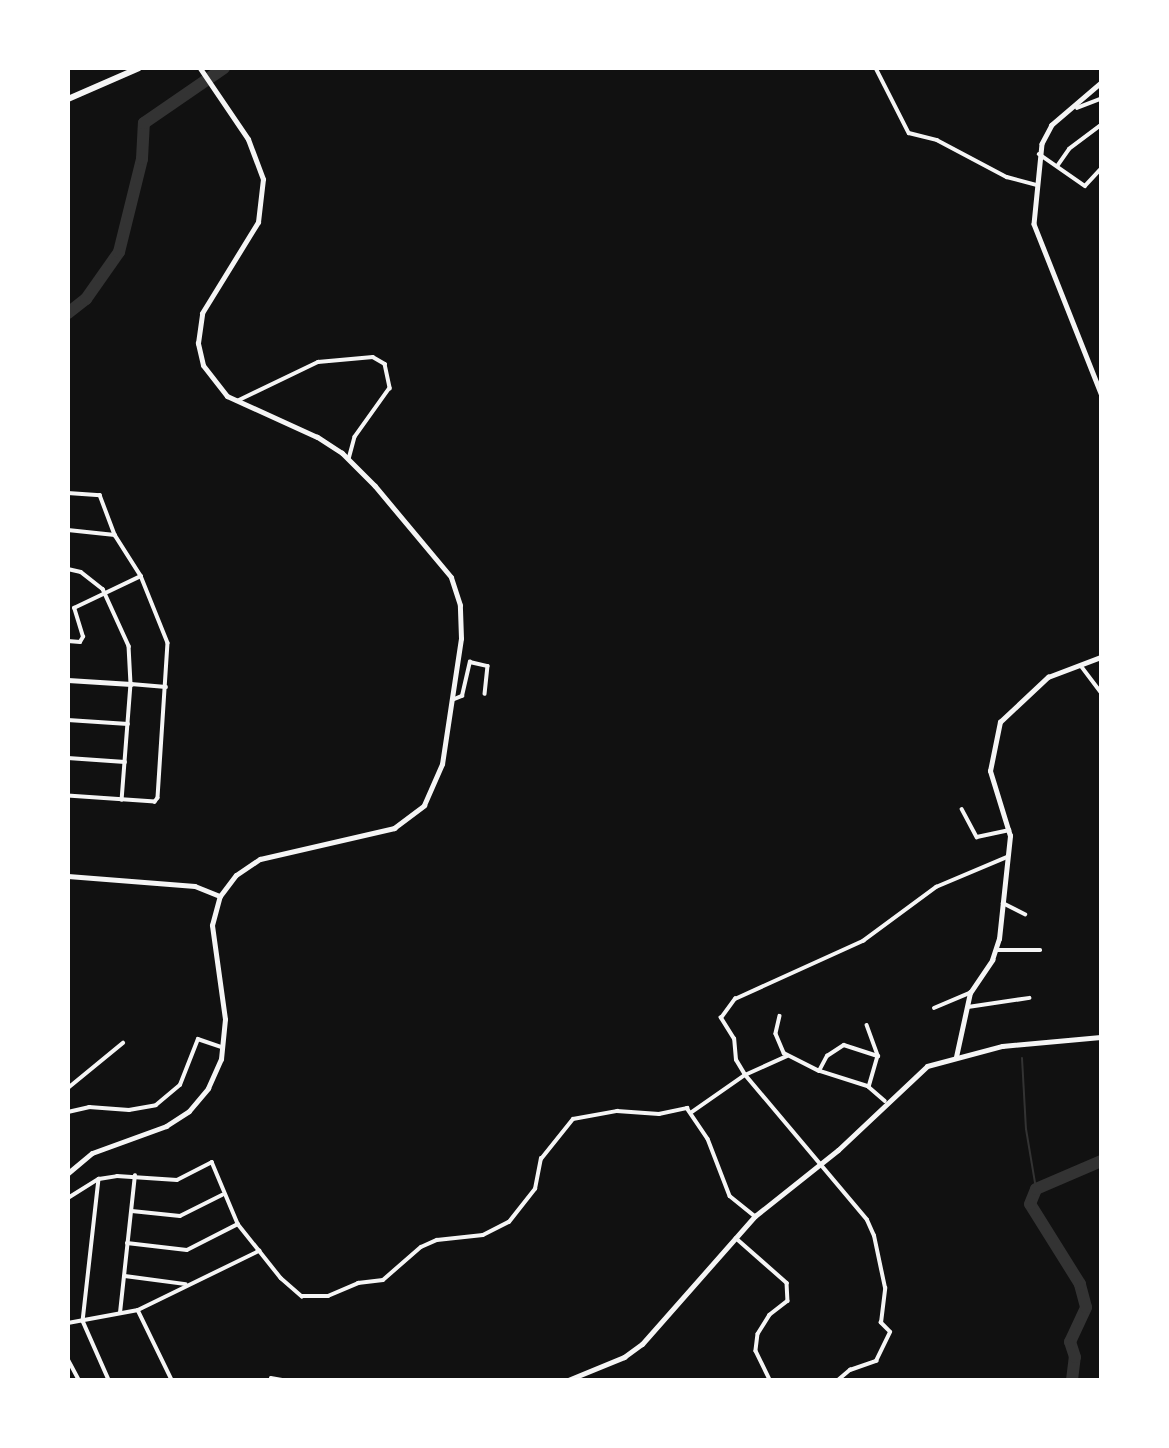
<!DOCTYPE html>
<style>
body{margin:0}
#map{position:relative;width:1169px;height:1448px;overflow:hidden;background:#111;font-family:Manrope,sans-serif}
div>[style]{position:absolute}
.stream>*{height:2px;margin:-1px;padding:0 1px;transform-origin:1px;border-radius:1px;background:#333}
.river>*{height:12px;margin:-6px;padding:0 6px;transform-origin:6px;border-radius:6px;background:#333}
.minor>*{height:3.5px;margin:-1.75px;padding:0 1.75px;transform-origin:1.75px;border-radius:1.75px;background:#f5f5f5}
.tertiary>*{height:4.5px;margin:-2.25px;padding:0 2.25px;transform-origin:2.25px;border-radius:2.25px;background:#f5f5f5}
.secondary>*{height:5px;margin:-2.5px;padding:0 2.5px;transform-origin:2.5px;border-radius:2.5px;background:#f5f5f5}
.primary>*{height:5px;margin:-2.5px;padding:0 2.5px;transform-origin:2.5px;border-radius:2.5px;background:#f5f5f5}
.trunk>*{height:6px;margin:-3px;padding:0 3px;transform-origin:3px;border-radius:3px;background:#f5f5f5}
span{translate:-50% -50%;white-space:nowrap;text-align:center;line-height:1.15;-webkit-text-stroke:7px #fff;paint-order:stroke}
.frame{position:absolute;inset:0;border:70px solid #fff;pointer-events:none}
</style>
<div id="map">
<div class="stream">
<i style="left:1022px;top:1058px;width:71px;rotate:86.8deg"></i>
<i style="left:1026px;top:1129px;width:61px;rotate:80.5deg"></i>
</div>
<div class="river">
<i style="left:68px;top:313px;width:23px;rotate:-38deg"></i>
<i style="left:86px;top:299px;width:57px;rotate:-54.9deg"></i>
<i style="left:119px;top:252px;width:96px;rotate:-76.1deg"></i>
<i style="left:142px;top:159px;width:36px;rotate:-87deg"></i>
<i style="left:144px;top:123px;width:97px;rotate:-34.5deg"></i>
<i style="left:1072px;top:1380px;width:23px;rotate:-83deg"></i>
<i style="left:1075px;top:1357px;width:16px;rotate:-108deg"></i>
<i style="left:1070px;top:1342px;width:38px;rotate:-65deg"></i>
<i style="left:1086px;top:1307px;width:24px;rotate:-105deg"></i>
<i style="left:1080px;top:1284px;width:94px;rotate:-122deg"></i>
<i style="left:1030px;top:1204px;width:16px;rotate:-68deg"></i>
<i style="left:1036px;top:1189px;width:71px;rotate:-23.3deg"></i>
</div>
<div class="minor">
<i style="left:876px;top:68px;width:73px;rotate:63.1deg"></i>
<i style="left:909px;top:133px;width:29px;rotate:14deg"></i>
<i style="left:937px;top:140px;width:79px;rotate:27.9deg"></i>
<i style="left:1007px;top:177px;width:30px;rotate:15deg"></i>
<i style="left:1077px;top:108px;width:26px;rotate:-21deg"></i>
<i style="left:1039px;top:154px;width:56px;rotate:34.8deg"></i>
<i style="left:1085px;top:186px;width:23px;rotate:-47deg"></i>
<i style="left:1058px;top:165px;width:19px;rotate:-55deg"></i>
<i style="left:1069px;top:149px;width:40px;rotate:-37deg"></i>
<i style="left:237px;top:401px;width:90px;rotate:-25.7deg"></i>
<i style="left:318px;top:362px;width:55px;rotate:-5.2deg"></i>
<i style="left:373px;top:357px;width:14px;rotate:30deg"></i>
<i style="left:385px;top:364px;width:25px;rotate:78deg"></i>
<i style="left:390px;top:388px;width:60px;rotate:125.5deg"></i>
<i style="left:355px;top:437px;width:23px;rotate:105deg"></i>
<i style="left:68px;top:493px;width:32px;rotate:4deg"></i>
<i style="left:100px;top:495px;width:43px;rotate:69.4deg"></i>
<i style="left:115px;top:535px;width:49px;rotate:57.6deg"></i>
<i style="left:141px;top:576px;width:72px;rotate:68.1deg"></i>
<i style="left:168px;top:643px;width:155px;rotate:93.7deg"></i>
<i style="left:158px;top:798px;width:5px;rotate:127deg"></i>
<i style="left:155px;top:802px;width:87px;rotate:-176.1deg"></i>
<i style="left:68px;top:530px;width:47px;rotate:6.1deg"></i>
<i style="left:68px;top:569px;width:13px;rotate:13deg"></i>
<i style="left:81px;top:572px;width:28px;rotate:38deg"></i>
<i style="left:103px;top:589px;width:63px;rotate:65.5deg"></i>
<i style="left:129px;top:646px;width:38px;rotate:87deg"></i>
<i style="left:131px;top:684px;width:116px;rotate:94.4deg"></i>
<i style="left:68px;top:641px;width:12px;rotate:5deg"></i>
<i style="left:80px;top:642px;width:6px;rotate:-59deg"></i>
<i style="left:83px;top:637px;width:30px;rotate:-107deg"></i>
<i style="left:74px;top:608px;width:74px;rotate:-25.5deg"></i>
<i style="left:1082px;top:667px;width:31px;rotate:53deg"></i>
<i style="left:131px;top:684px;width:35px;rotate:5deg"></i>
<i style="left:452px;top:700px;width:11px;rotate:-22deg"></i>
<i style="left:462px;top:696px;width:35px;rotate:-77deg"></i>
<i style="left:470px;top:662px;width:18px;rotate:13deg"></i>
<i style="left:488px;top:666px;width:28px;rotate:96deg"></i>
<i style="left:68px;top:720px;width:60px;rotate:3.8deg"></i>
<i style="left:68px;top:758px;width:57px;rotate:4deg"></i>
<i style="left:962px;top:809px;width:32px;rotate:62deg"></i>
<i style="left:977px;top:837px;width:33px;rotate:-12deg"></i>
<i style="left:1003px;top:903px;width:25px;rotate:27deg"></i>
<i style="left:996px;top:950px;width:44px"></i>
<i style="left:968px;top:1007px;width:62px;rotate:-8.4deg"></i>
<i style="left:934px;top:1008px;width:39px;rotate:-23deg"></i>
<i style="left:780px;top:1016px;width:18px;rotate:103deg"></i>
<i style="left:776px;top:1034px;width:21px;rotate:67deg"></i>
<i style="left:784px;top:1053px;width:39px;rotate:27deg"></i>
<i style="left:867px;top:1025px;width:33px;rotate:70deg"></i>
<i style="left:869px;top:1087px;width:52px;rotate:-162.3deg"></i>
<i style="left:819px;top:1071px;width:17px;rotate:-62deg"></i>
<i style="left:827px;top:1056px;width:20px;rotate:-33deg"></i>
<i style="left:844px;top:1045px;width:36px;rotate:18deg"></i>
<i style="left:878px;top:1056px;width:32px;rotate:106deg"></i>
<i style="left:869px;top:1087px;width:21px;rotate:41deg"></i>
<i style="left:68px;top:1088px;width:71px;rotate:-39.3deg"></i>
<i style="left:68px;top:1112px;width:22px;rotate:-13deg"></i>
<i style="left:89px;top:1107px;width:40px;rotate:4.3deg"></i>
<i style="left:129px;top:1110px;width:27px;rotate:-10deg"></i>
<i style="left:156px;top:1105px;width:31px;rotate:-40deg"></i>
<i style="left:180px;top:1085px;width:49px;rotate:-68.6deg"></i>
<i style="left:198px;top:1039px;width:24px;rotate:19deg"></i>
<i style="left:692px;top:1112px;width:65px;rotate:-34.9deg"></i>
<i style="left:745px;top:1075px;width:46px;rotate:-24.3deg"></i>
<i style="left:99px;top:1179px;width:143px;rotate:96.4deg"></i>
<i style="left:83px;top:1321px;width:64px;rotate:66.2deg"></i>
<i style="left:68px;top:1198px;width:36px;rotate:-32deg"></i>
<i style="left:99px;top:1179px;width:18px;rotate:-9deg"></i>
<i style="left:117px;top:1176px;width:60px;rotate:3.8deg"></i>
<i style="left:177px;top:1180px;width:39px;rotate:-27deg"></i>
<i style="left:212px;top:1162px;width:67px;rotate:67.2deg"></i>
<i style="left:238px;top:1224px;width:69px;rotate:51.5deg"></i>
<i style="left:281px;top:1278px;width:28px;rotate:41deg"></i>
<i style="left:302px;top:1296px;width:26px"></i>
<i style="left:328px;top:1296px;width:33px;rotate:-23deg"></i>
<i style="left:358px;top:1283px;width:25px;rotate:-7deg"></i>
<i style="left:383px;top:1280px;width:50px;rotate:-41deg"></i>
<i style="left:421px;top:1247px;width:17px;rotate:-24deg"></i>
<i style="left:437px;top:1240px;width:46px;rotate:-6.2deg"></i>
<i style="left:483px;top:1235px;width:29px;rotate:-27deg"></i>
<i style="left:509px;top:1222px;width:42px;rotate:-51.8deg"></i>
<i style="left:535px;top:1189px;width:31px;rotate:-79deg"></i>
<i style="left:541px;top:1159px;width:51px;rotate:-51.3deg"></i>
<i style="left:573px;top:1119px;width:45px;rotate:-10.3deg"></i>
<i style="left:617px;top:1111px;width:42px;rotate:4.1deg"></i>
<i style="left:659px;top:1114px;width:29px;rotate:-12deg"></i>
<i style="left:687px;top:1108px;width:37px;rotate:56deg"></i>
<i style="left:708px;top:1139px;width:61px;rotate:68.9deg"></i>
<i style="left:730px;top:1196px;width:32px;rotate:39deg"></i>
<i style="left:132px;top:1211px;width:48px;rotate:5.9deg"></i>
<i style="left:180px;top:1216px;width:47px;rotate:-26.6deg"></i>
<i style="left:736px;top:1238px;width:68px;rotate:41.4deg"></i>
<i style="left:787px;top:1283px;width:18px;rotate:87deg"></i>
<i style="left:788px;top:1301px;width:23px;rotate:142deg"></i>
<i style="left:770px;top:1315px;width:22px;rotate:122deg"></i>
<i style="left:758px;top:1334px;width:17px;rotate:97deg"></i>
<i style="left:756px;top:1351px;width:32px;rotate:64deg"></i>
<i style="left:127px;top:1243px;width:60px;rotate:6.7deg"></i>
<i style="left:187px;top:1250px;width:57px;rotate:-27deg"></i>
<i style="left:125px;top:1276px;width:61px;rotate:7.6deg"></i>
<i style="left:138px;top:1310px;width:78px;rotate:64.1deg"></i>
<i style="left:120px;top:1313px;width:138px;rotate:-83.8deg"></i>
<i style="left:68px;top:1323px;width:71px;rotate:-10.5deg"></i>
<i style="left:138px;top:1310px;width:135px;rotate:-26deg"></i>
<i style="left:68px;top:1359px;width:24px;rotate:62deg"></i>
<i style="left:271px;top:1378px;width:11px;rotate:10deg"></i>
<i style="left:838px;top:1380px;width:16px;rotate:-40deg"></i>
<i style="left:850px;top:1370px;width:28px;rotate:-19deg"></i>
<i style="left:876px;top:1361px;width:32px;rotate:-64deg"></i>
<i style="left:890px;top:1332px;width:13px;rotate:-135deg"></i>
<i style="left:881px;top:1323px;width:35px;rotate:-83deg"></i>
<i style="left:885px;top:1288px;width:53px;rotate:-101.9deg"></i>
<i style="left:874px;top:1236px;width:17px;rotate:-114deg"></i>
<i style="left:867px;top:1220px;width:189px;rotate:-130.1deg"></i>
<i style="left:745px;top:1075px;width:17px;rotate:-121deg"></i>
<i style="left:736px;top:1060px;width:21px;rotate:-95deg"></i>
<i style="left:734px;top:1039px;width:25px;rotate:-122deg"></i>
<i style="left:721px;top:1018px;width:24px;rotate:-54deg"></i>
<i style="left:735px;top:999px;width:141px;rotate:-24.4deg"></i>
<i style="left:863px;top:941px;width:91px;rotate:-36.5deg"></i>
<i style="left:936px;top:887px;width:77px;rotate:-22.9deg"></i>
</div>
<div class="tertiary">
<i style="left:1101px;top:83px;width:65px;rotate:139.4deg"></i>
<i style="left:1052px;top:125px;width:21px;rotate:118deg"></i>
<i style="left:1042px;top:144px;width:80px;rotate:95.7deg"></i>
<i style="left:1034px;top:224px;width:182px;rotate:68.4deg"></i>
<i style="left:68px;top:680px;width:63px;rotate:3.6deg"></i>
<i style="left:68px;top:876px;width:127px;rotate:4.5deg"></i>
<i style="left:195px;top:886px;width:27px;rotate:22deg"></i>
<i style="left:956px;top:1057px;width:66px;rotate:-77.7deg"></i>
<i style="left:970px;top:993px;width:40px;rotate:-56deg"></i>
<i style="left:992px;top:960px;width:22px;rotate:-72deg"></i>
<i style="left:999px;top:939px;width:104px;rotate:-83.9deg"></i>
<i style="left:1010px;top:836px;width:68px;rotate:-107.1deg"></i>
<i style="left:990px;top:771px;width:50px;rotate:-78.5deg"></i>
<i style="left:1000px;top:722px;width:66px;rotate:-43.2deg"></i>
<i style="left:1048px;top:677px;width:57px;rotate:-20.7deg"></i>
</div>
<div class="secondary">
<i style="left:68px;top:1173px;width:31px;rotate:-40deg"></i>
<i style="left:92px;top:1153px;width:79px;rotate:-20deg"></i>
<i style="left:166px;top:1126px;width:27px;rotate:-33deg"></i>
<i style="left:189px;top:1111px;width:30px;rotate:-50deg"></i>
<i style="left:208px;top:1088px;width:32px;rotate:-66deg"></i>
<i style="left:221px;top:1059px;width:40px;rotate:-84.3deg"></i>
<i style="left:225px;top:1019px;width:95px;rotate:-97.9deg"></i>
<i style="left:212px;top:925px;width:30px;rotate:-75deg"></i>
<i style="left:220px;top:896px;width:26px;rotate:-53deg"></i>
<i style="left:236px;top:875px;width:29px;rotate:-34deg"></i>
<i style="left:260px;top:859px;width:138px;rotate:-13deg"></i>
<i style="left:394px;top:828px;width:38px;rotate:-37deg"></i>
<i style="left:424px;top:805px;width:45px;rotate:-66.3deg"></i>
<i style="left:442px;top:764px;width:127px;rotate:-81.4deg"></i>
<i style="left:461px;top:638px;width:33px;rotate:-92deg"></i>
<i style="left:460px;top:605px;width:29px;rotate:-108deg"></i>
<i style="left:451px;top:577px;width:119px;rotate:-129.9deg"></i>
<i style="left:375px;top:486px;width:47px;rotate:-135deg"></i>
<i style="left:342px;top:453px;width:30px;rotate:-147deg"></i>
<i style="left:317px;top:437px;width:99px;rotate:-155.5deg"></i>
<i style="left:227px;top:396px;width:39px;rotate:-128deg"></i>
<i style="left:203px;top:365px;width:23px;rotate:-103deg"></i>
<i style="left:198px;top:343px;width:30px;rotate:-82deg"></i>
<i style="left:202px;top:313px;width:107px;rotate:-58.4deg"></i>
<i style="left:258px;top:222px;width:43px;rotate:-83.4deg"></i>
<i style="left:263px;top:179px;width:43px;rotate:-110.6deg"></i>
<i style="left:248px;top:139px;width:86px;rotate:-124.1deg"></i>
</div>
<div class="primary">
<i style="left:568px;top:1380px;width:61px;rotate:-22.3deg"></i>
<i style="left:624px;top:1357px;width:22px;rotate:-36deg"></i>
<i style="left:642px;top:1344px;width:171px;rotate:-48.6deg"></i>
<i style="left:755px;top:1216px;width:106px;rotate:-38.5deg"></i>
<i style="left:838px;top:1150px;width:122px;rotate:-43.3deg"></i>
<i style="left:927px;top:1066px;width:78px;rotate:-14.9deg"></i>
<i style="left:1002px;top:1046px;width:99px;rotate:-5.2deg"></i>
</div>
<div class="trunk">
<i style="left:68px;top:99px;width:77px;rotate:-23.6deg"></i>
</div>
<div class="frame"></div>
</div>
